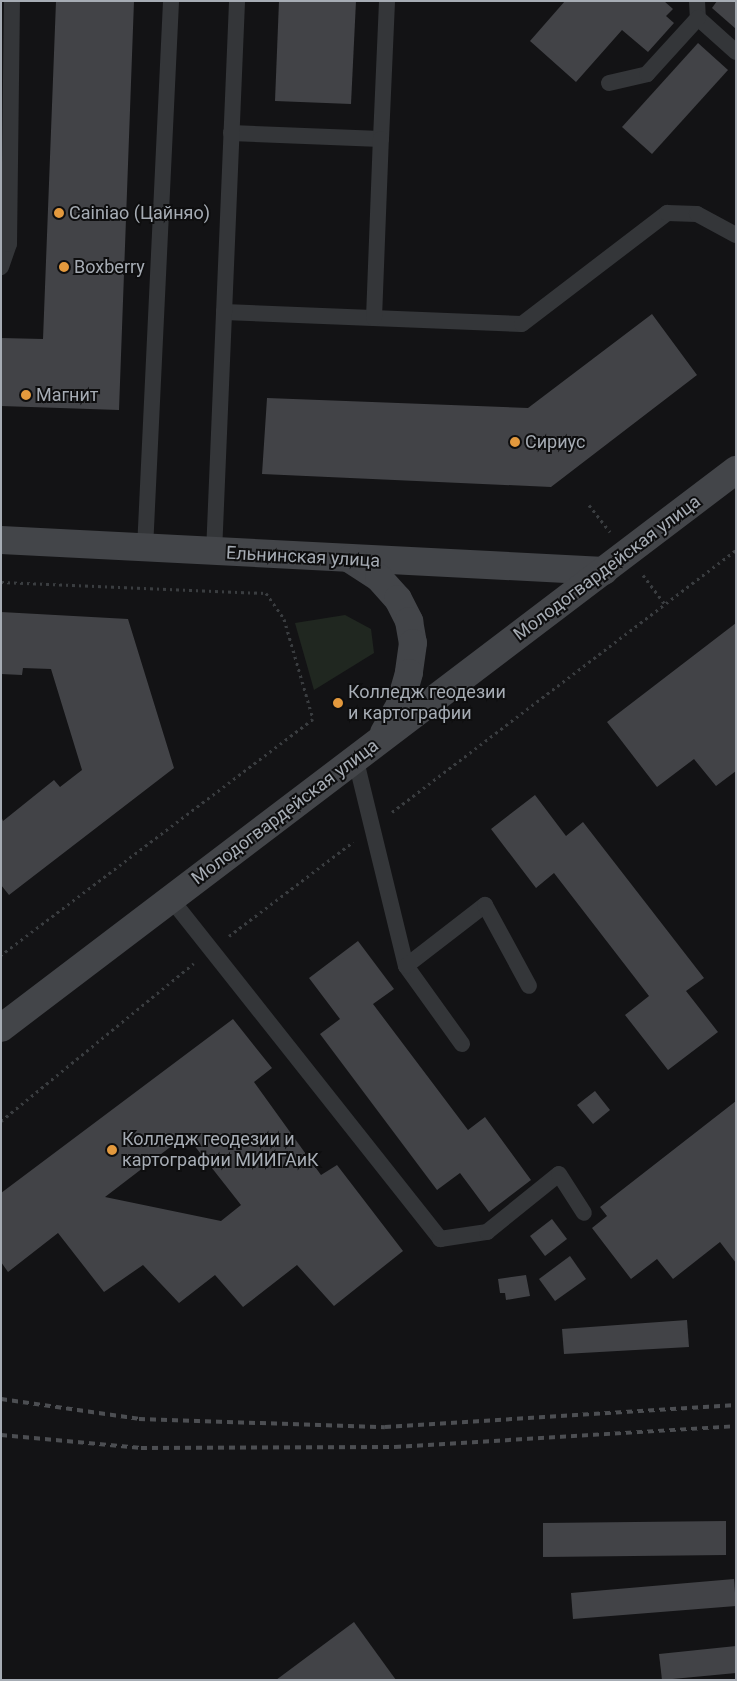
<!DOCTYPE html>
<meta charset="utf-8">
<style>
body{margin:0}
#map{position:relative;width:737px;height:1681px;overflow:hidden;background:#131315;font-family:Roboto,sans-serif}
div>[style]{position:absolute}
.green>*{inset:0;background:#202720}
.building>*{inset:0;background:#424347}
.path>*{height:3px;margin-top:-1.5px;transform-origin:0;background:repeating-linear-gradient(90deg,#3a3d40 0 2.5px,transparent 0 6.5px)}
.lane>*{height:16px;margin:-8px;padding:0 8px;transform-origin:8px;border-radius:8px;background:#343639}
.secondary>*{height:28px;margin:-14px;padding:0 14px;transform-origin:14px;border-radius:14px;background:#434549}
.rail>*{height:4px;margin-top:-2px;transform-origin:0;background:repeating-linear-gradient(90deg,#4c4e52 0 6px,transparent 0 11px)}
.dots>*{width:14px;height:14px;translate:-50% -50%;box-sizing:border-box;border:2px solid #0e0e0f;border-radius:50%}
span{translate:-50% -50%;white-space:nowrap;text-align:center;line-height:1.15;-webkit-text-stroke:4px #0e0e0f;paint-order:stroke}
.poi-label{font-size:18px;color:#a6acb4}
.left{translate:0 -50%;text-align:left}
.street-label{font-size:18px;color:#a6acb4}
.frame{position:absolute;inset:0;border:2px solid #a6acb4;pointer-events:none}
</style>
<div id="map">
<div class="green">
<i style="clip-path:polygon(345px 615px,371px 629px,374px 653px,314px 690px,295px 623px)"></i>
</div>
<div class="building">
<i style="clip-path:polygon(56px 1px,134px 1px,119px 410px,1px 406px,1px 338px,43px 339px)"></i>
<i style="clip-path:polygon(279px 1px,356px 1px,351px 104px,275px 101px)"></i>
<i style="clip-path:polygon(565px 1px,664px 1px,673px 9px,666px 16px,674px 23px,648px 52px,622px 30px,576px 82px,530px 41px)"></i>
<i style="clip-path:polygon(717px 1px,736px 1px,736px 29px,712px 8px)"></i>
<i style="clip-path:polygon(698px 43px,728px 70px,652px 154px,622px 127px)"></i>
<i style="clip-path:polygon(652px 314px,697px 375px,551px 487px,262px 474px,267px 398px,528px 408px)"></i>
<i style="clip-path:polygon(1px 612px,128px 619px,174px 768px,9px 895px,1px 885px,1px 816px,3px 821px,54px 780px,60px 787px,82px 770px,51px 669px,23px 668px,22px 675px,1px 674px)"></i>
<i style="clip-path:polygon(736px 623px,736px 771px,716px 786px,694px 759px,657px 787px,607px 722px)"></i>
<i style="clip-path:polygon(535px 795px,566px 836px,583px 822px,704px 978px,686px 991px,718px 1032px,668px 1070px,625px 1015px,649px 996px,554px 873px,536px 888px,491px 829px)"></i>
<i style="clip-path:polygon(358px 941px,394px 989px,373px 1004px,468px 1130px,485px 1117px,531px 1180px,489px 1212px,460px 1173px,437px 1190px,320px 1034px,340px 1019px,309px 978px)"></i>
<i style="clip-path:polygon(evenodd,233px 1019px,272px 1068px,254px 1082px,321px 1175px,337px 1165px,403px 1251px,334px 1306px,297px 1265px,243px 1307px,215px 1275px,179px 1303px,143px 1265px,104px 1292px,58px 1233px,8px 1272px,1px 1262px,1px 1193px,233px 1019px,186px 1135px,241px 1205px,221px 1221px,105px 1197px,186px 1135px)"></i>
<i style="clip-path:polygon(595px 1091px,610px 1110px,593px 1124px,577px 1105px)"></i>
<i style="clip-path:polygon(736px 1101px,736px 1263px,720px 1242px,673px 1279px,657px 1259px,631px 1279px,592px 1228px,607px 1216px,600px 1207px)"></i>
<i style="clip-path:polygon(552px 1219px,567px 1239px,545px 1256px,530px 1236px)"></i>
<i style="clip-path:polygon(570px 1256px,586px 1279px,555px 1301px,539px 1279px)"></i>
<i style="clip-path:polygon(526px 1275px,530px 1296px,506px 1300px,505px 1293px,500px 1293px,498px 1279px)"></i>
<i style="clip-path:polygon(687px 1320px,689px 1347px,564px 1354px,562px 1329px)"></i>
<i style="clip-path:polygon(726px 1521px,726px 1555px,543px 1557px,543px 1523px)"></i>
<i style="clip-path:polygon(734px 1579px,736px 1606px,573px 1619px,571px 1593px)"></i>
<i style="clip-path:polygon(354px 1622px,396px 1680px,276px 1680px)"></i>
<i style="clip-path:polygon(736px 1646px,736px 1673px,662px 1680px,659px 1654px)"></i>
</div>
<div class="path">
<i style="left:589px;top:505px;width:34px;rotate:52deg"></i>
<i style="left:643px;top:575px;width:36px;rotate:53deg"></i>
<i style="left:1px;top:582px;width:265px;rotate:2.4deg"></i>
<i style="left:266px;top:593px;width:32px;rotate:55deg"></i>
<i style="left:284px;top:619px;width:104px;rotate:73.8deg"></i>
<i style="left:313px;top:719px;width:391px;rotate:142.9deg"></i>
<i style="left:392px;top:812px;width:432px;rotate:-37.3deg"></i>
<i style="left:229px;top:936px;width:156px;rotate:-37.2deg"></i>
<i style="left:1px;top:1121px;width:249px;rotate:-39.3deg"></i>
</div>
<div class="lane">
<i style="left:697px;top:1px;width:17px;rotate:87deg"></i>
<i style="left:698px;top:18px;width:51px;rotate:41.8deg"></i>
<i style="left:609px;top:83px;width:39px;rotate:-13deg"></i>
<i style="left:647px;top:74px;width:76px;rotate:-47.7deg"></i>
<i style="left:231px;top:133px;width:150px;rotate:2.3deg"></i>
<i style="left:381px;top:139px;width:138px;rotate:-87.5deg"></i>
<i style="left:1px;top:267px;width:24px;rotate:-71deg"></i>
<i style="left:9px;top:244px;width:243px;rotate:-89.3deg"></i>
<i style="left:224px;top:312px;width:298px;rotate:2.3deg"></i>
<i style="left:522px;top:324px;width:183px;rotate:-37.4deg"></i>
<i style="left:667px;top:213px;width:30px;rotate:2deg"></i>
<i style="left:697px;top:214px;width:44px;rotate:28.3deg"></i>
<i style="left:374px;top:318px;width:179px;rotate:-87.8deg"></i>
<i style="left:145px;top:549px;width:549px;rotate:-87.28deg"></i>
<i style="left:214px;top:553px;width:552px;rotate:-87.61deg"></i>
<i style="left:355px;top:757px;width:215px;rotate:76.3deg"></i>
<i style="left:406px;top:966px;width:96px;rotate:54.3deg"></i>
<i style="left:171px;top:899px;width:434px;rotate:51.6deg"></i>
<i style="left:440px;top:1239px;width:48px;rotate:-8.5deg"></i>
<i style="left:487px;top:1232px;width:92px;rotate:-38.9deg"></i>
<i style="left:559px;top:1174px;width:46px;rotate:57.3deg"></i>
<i style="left:406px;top:966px;width:100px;rotate:-37.7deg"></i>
<i style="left:485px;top:905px;width:92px;rotate:61.5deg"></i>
</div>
<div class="secondary">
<i style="left:1px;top:540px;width:604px;rotate:2.94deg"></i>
<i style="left:350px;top:559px;width:35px;rotate:33deg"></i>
<i style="left:379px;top:578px;width:28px;rotate:48deg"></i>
<i style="left:398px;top:599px;width:25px;rotate:63deg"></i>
<i style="left:409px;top:621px;width:22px;rotate:80deg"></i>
<i style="left:413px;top:643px;width:30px;rotate:98deg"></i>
<i style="left:409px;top:673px;width:33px;rotate:106deg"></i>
<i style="left:400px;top:705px;width:32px;rotate:120deg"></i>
<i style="left:1px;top:1028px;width:923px;rotate:-37.21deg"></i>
</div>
<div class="rail">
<i style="left:1px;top:1399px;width:139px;rotate:8.2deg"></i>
<i style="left:139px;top:1419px;width:246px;rotate:1.9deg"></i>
<i style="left:385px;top:1427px;width:352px;rotate:-3.6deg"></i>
<i style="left:1px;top:1435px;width:141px;rotate:5.3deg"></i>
<i style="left:141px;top:1448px;width:254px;rotate:-0.2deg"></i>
<i style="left:395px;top:1447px;width:342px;rotate:-3.5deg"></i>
</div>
<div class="dots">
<i style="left:59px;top:213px;background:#e3993d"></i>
<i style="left:64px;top:267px;background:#e3993d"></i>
<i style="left:26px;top:395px;background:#e3993d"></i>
<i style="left:515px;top:442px;background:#e3993d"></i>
<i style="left:338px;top:703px;background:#e3993d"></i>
<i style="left:112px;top:1150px;background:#e3993d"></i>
</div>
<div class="poi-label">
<span class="left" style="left:69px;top:213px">Cainiao (Цайняо)</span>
<span class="left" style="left:74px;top:267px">Boxberry</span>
<span class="left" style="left:36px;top:395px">Магнит</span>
<span class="left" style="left:525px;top:442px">Сириус</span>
<span class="left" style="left:348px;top:703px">Колледж геодезии<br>и картографии</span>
<span class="left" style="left:122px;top:1150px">Колледж геодезии и<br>картографии МИИГАиК</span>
</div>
<div class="street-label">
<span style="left:303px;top:557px;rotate:3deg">Ельнинская улица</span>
<span style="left:607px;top:568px;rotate:-37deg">Молодогвардейская улица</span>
<span style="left:285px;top:812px;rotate:-37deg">Молодогвардейская улица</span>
</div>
<div class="frame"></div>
</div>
